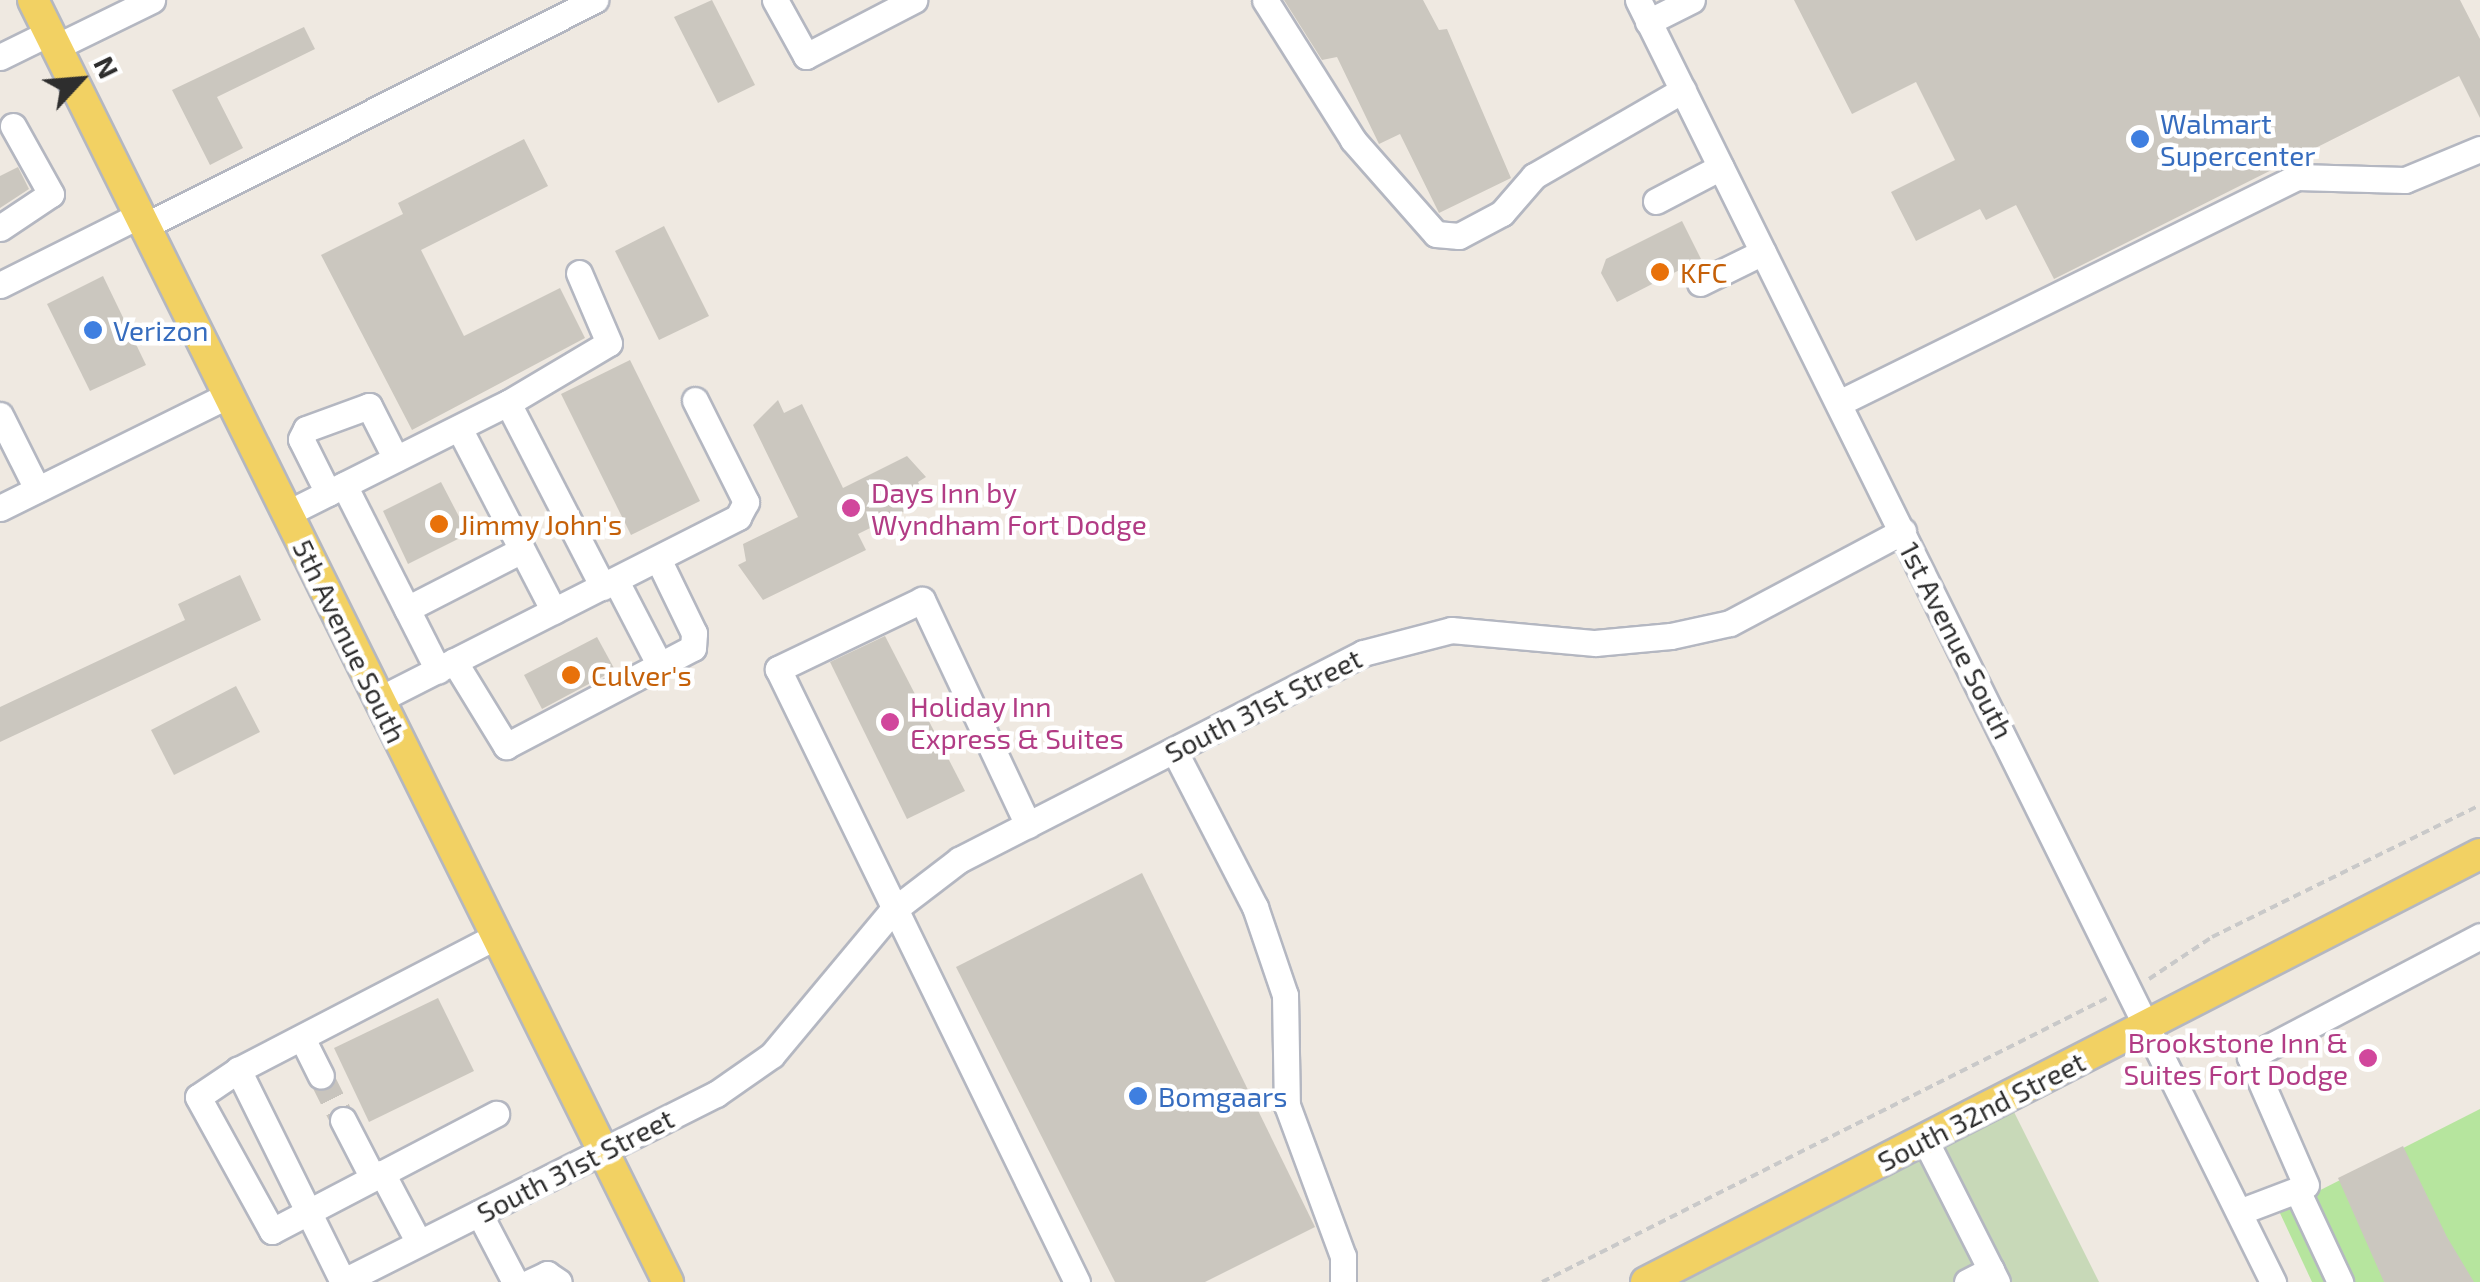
<!DOCTYPE html>
<style>
body{margin:0}
#map{position:relative;width:2480px;height:1282px;overflow:hidden;background:#efe9e1;font-family:"Exo 2",sans-serif}
div>[style]{position:absolute}
.green>*{inset:0;background:#b6e59e}
.cemetery>*{inset:0;background:#c8d9b8}
.building>*{inset:0;background:#cbc7bf}
.minor-tunnel>*{height:25px;margin-top:-12.5px;transform-origin:0;background:repeating-linear-gradient(90deg,#c8c4bd 0 25px,transparent 0 37px)}
.path>*{height:4px;margin-top:-2px;transform-origin:0;background:repeating-linear-gradient(90deg,#c9c9c9 0 8px,transparent 0 13px)}
.roads{filter:drop-shadow(2px 0 #b4b7c1) drop-shadow(-2px 0 #b4b7c1) drop-shadow(0 2px #b4b7c1) drop-shadow(0 -2px #b4b7c1)}
.minor>*{height:25px;margin:-12.5px;padding:0 12.5px;transform-origin:12.5px;border-radius:12.5px;background:#fff}
.major>*{height:30px;margin:-15px;padding:0 15px;transform-origin:15px;border-radius:15px;background:#f2d163}
.dots>*{width:28px;height:28px;translate:-50% -50%;box-sizing:border-box;border:5px solid #fff;border-radius:50%}
span{translate:-50% -50%;white-space:nowrap;text-align:center;line-height:1.15;-webkit-text-stroke:9px #fff;paint-order:stroke}
.shop-label{font-size:28px;color:#366cbe}
.left{translate:0 -50%;text-align:left}
.food-label{font-size:28px;color:#c56008}
.hotel-label{font-size:28px;color:#b23c85}
.right{translate:-100% -50%;text-align:right}
.street-label{font-size:28px;color:#2e2e2e}
.north{position:absolute;left:30px;top:30px;width:100px;height:100px;-webkit-text-stroke:8px #fff;paint-order:stroke;rotate:64deg;font-size:28px;font-weight:700;line-height:40px;text-align:center;color:#2e2e2e}
.north::after{content:'';display:block;margin:auto;width:35px;height:45px;background:#2e2e2e;clip-path:polygon(50% 0,100% 100%,50% 72%,0 100%)}
</style>
<div id="map">
<div class="green">
<i style="clip-path:polygon(2480px 1109px,2480px 1282px,2312px 1282px,2279px 1211px)"></i>
</div>
<div class="cemetery">
<i style="clip-path:polygon(2007px 1098px,2099px 1282px,1646px 1282px)"></i>
</div>
<div class="building">
<i style="clip-path:polygon(712px 0,755px 85px,718px 103px,674px 17px)"></i>
<i style="clip-path:polygon(1284px 0,1423px 0,1439px 30px,1447px 29px,1511px 178px,1439px 213px,1400px 134px,1379px 144px,1337px 57px,1322px 60px)"></i>
<i style="clip-path:polygon(1794px 0,2460px 0,2480px 39px,2480px 118px,2459px 76px,2054px 279px,2016px 205px,1986px 220px,1980px 209px,1916px 241px,1891px 192px,1955px 160px,1916px 82px,1852px 114px)"></i>
<i style="clip-path:polygon(304px 27px,315px 49px,217px 97px,243px 148px,210px 165px,172px 90px)"></i>
<i style="clip-path:polygon(524px 139px,548px 186px,421px 250px,464px 336px,560px 288px,585px 338px,412px 430px,321px 255px,403px 214px,398px 203px)"></i>
<i style="clip-path:polygon(18px 167px,29px 189px,0 208px,0 176px)"></i>
<i style="clip-path:polygon(1682px 221px,1701px 259px,1617px 302px,1601px 273px,1606px 259px)"></i>
<i style="clip-path:polygon(664px 226px,709px 316px,659px 340px,615px 251px)"></i>
<i style="clip-path:polygon(103px 276px,146px 365px,90px 391px,47px 304px)"></i>
<i style="clip-path:polygon(630px 360px,700px 501px,631px 535px,561px 394px)"></i>
<i style="clip-path:polygon(778px 400px,784px 413px,802px 404px,843px 488px,907px 456px,926px 477px,918px 482px,927px 500px,858px 534px,866px 550px,763px 600px,738px 565px,746px 561px,743px 544px,798px 517px,753px 425px)"></i>
<i style="clip-path:polygon(441px 482px,468px 534px,408px 564px,383px 511px)"></i>
<i style="clip-path:polygon(240px 575px,261px 620px,0 742px,0 707px,185px 620px,178px 604px)"></i>
<i style="clip-path:polygon(885px 636px,965px 791px,907px 819px,830px 662px)"></i>
<i style="clip-path:polygon(597px 637px,615px 670px,542px 709px,524px 675px)"></i>
<i style="clip-path:polygon(236px 686px,260px 732px,174px 775px,151px 730px)"></i>
<i style="clip-path:polygon(1142px 873px,1315px 1227px,1205px 1282px,1115px 1282px,956px 967px)"></i>
<i style="clip-path:polygon(438px 998px,474px 1071px,369px 1122px,334px 1048px)"></i>
<i style="clip-path:polygon(2403px 1146px,2447px 1237px,2474px 1282px,2384px 1282px,2338px 1178px)"></i>
</div>
<div class="minor-tunnel">
<i style="left:321px;top:1076px;width:49px;rotate:63.4deg"></i>
</div>
<div class="path">
<i style="left:2149px;top:979px;width:76px;rotate:-33.7deg"></i>
<i style="left:2212px;top:937px;width:299px;rotate:-26.2deg"></i>
<i style="left:1542px;top:1282px;width:635px;rotate:-26.69deg"></i>
</div>
<div class="roads">
<div class="minor">
<i style="left:775px;top:0;width:64px;rotate:61deg"></i>
<i style="left:806px;top:56px;width:122px;rotate:-27.4deg"></i>
<i style="left:1265px;top:0;width:165px;rotate:57.8deg"></i>
<i style="left:1353px;top:140px;width:125px;rotate:48.6deg"></i>
<i style="left:1436px;top:234px;width:23px;rotate:5deg"></i>
<i style="left:1459px;top:236px;width:49px;rotate:-28.1deg"></i>
<i style="left:1502px;top:213px;width:49px;rotate:-49.1deg"></i>
<i style="left:1534px;top:176px;width:172px;rotate:-30deg"></i>
<i style="left:1638px;top:0;width:1431px;rotate:63.65deg"></i>
<i style="left:1648px;top:22px;width:49px;rotate:-26.6deg"></i>
<i style="left:56px;top:47px;width:107px;rotate:-26.1deg"></i>
<i style="left:0;top:57px;width:55px;rotate:-26.1deg"></i>
<i style="left:1656px;top:201px;width:73px;rotate:-27.6deg"></i>
<i style="left:145px;top:226px;width:504px;rotate:-26.67deg"></i>
<i style="left:0;top:228px;width:61px;rotate:-33.7deg"></i>
<i style="left:51px;top:194px;width:78px;rotate:-119.2deg"></i>
<i style="left:1700px;top:283px;width:70px;rotate:-26.2deg"></i>
<i style="left:0;top:285px;width:157px;rotate:-26.6deg"></i>
<i style="left:508px;top:403px;width:117px;rotate:-30.7deg"></i>
<i style="left:609px;top:343px;width:76px;rotate:-113.2deg"></i>
<i style="left:1839px;top:403px;width:511px;rotate:-26.26deg"></i>
<i style="left:2297px;top:177px;width:108px;rotate:1.6deg"></i>
<i style="left:2405px;top:180px;width:81px;rotate:-22.5deg"></i>
<i style="left:0;top:415px;width:83px;rotate:63.4deg"></i>
<i style="left:459px;top:428px;width:206px;rotate:62.6deg"></i>
<i style="left:344px;top:485px;width:208px;rotate:63.1deg"></i>
<i style="left:328px;top:493px;width:60px;rotate:-116.6deg"></i>
<i style="left:301px;top:439px;width:11px;rotate:-63deg"></i>
<i style="left:306px;top:429px;width:67px;rotate:-20.1deg"></i>
<i style="left:369px;top:406px;width:59px;rotate:63deg"></i>
<i style="left:0;top:508px;width:255px;rotate:-26.3deg"></i>
<i style="left:288px;top:513px;width:246px;rotate:-26.6deg"></i>
<i style="left:508px;top:403px;width:207px;rotate:62.7deg"></i>
<i style="left:616px;top:581px;width:96px;rotate:62.6deg"></i>
<i style="left:407px;top:609px;width:129px;rotate:-27.2deg"></i>
<i style="left:454px;top:661px;width:100px;rotate:58.5deg"></i>
<i style="left:506px;top:746px;width:211px;rotate:-27.7deg"></i>
<i style="left:693px;top:648px;width:15px;rotate:-86deg"></i>
<i style="left:694px;top:633px;width:82px;rotate:-115.9deg"></i>
<i style="left:378px;top:700px;width:404px;rotate:-26.9deg"></i>
<i style="left:738px;top:517px;width:17px;rotate:-62deg"></i>
<i style="left:746px;top:502px;width:114px;rotate:-116.6deg"></i>
<i style="left:1174px;top:750px;width:177px;rotate:62.7deg"></i>
<i style="left:1255px;top:907px;width:93px;rotate:71.2deg"></i>
<i style="left:1285px;top:995px;width:110px;rotate:89deg"></i>
<i style="left:1287px;top:1105px;width:161px;rotate:69.7deg"></i>
<i style="left:1343px;top:1256px;width:26px;rotate:90deg"></i>
<i style="left:1028px;top:825px;width:249px;rotate:-115.2deg"></i>
<i style="left:922px;top:600px;width:160px;rotate:154.4deg"></i>
<i style="left:778px;top:669px;width:682px;rotate:64deg"></i>
<i style="left:302px;top:1038px;width:42px;rotate:63.4deg"></i>
<i style="left:238px;top:1070px;width:48px;rotate:146deg"></i>
<i style="left:198px;top:1097px;width:153px;rotate:61.1deg"></i>
<i style="left:272px;top:1231px;width:253px;rotate:-27.6deg"></i>
<i style="left:343px;top:1120px;width:65px;rotate:62.7deg"></i>
<i style="left:1925px;top:1140px;width:159px;rotate:63.1deg"></i>
<i style="left:382px;top:1173px;width:79px;rotate:62.1deg"></i>
<i style="left:2306px;top:1185px;width:140px;rotate:-113.6deg"></i>
<i style="left:2250px;top:1057px;width:260px;rotate:-27.7deg"></i>
<i style="left:2239px;top:1212px;width:62px;rotate:-20.8deg"></i>
<i style="left:2297px;top:1190px;width:102px;rotate:64.9deg"></i>
<i style="left:479px;top:1213px;width:78px;rotate:62.4deg"></i>
<i style="left:342px;top:1282px;width:419px;rotate:-26.7deg"></i>
<i style="left:716px;top:1094px;width:68px;rotate:-34.9deg"></i>
<i style="left:772px;top:1055px;width:186px;rotate:-50.2deg"></i>
<i style="left:891px;top:912px;width:86px;rotate:-37.4deg"></i>
<i style="left:959px;top:860px;width:454px;rotate:-27.1deg"></i>
<i style="left:1363px;top:653px;width:91px;rotate:-14.6deg"></i>
<i style="left:1451px;top:630px;width:145px;rotate:5.2deg"></i>
<i style="left:1595px;top:643px;width:76px;rotate:-5.3deg"></i>
<i style="left:1671px;top:636px;width:60px;rotate:-12.4deg"></i>
<i style="left:1730px;top:623px;width:196px;rotate:-28deg"></i>
<i style="left:343px;top:1282px;width:237px;rotate:-116.3deg"></i>
<i style="left:238px;top:1070px;width:291px;rotate:-27.4deg"></i>
<i style="left:530px;top:1282px;width:19px;rotate:-25deg"></i>
<i style="left:547px;top:1274px;width:14px;rotate:34deg"></i>
<i style="left:1967px;top:1282px;width:27px;rotate:-27deg"></i>
</div>
<div class="major">
<i style="left:33px;top:0;width:1431px;rotate:63.65deg"></i>
<i style="left:1646px;top:1282px;width:937px;rotate:-27.17deg"></i>
</div>
</div>
<div class="dots">
<i style="left:2140px;top:139px;background:#3f7fe0"></i>
<i style="left:1660px;top:272px;background:#e8710a"></i>
<i style="left:93px;top:330px;background:#3f7fe0"></i>
<i style="left:851px;top:508px;background:#d1479c"></i>
<i style="left:439px;top:524px;background:#e8710a"></i>
<i style="left:571px;top:675px;background:#e8710a"></i>
<i style="left:890px;top:722px;background:#d1479c"></i>
<i style="left:2368px;top:1058px;background:#d1479c"></i>
<i style="left:1138px;top:1096px;background:#3f7fe0"></i>
</div>
<div class="shop-label">
<span class="left" style="left:2160px;top:139px">Walmart<br>Supercenter</span>
<span class="left" style="left:113px;top:330px">Verizon</span>
<span class="left" style="left:1158px;top:1096px">Bomgaars</span>
</div>
<div class="food-label">
<span class="left" style="left:1680px;top:272px">KFC</span>
<span class="left" style="left:459px;top:524px">Jimmy John's</span>
<span class="left" style="left:591px;top:675px">Culver's</span>
</div>
<div class="hotel-label">
<span class="left" style="left:871px;top:508px">Days Inn by<br>Wyndham Fort Dodge</span>
<span class="left" style="left:910px;top:722px">Holiday Inn<br>Express &amp; Suites</span>
<span class="right" style="left:2348px;top:1058px">Brookstone Inn &amp;<br>Suites Fort Dodge</span>
</div>
<div class="street-label">
<span style="left:1957px;top:640px;rotate:63deg">1st Avenue South</span>
<span style="left:350px;top:641px;rotate:64deg">5th Avenue South</span>
<span style="left:1263px;top:705px;rotate:-27deg">South 31st Street</span>
<span style="left:1981px;top:1111px;rotate:-27deg">South 32nd Street</span>
<span style="left:575px;top:1165px;rotate:-27deg">South 31st Street</span>
</div>
<div class="north">N</div>
</div>
